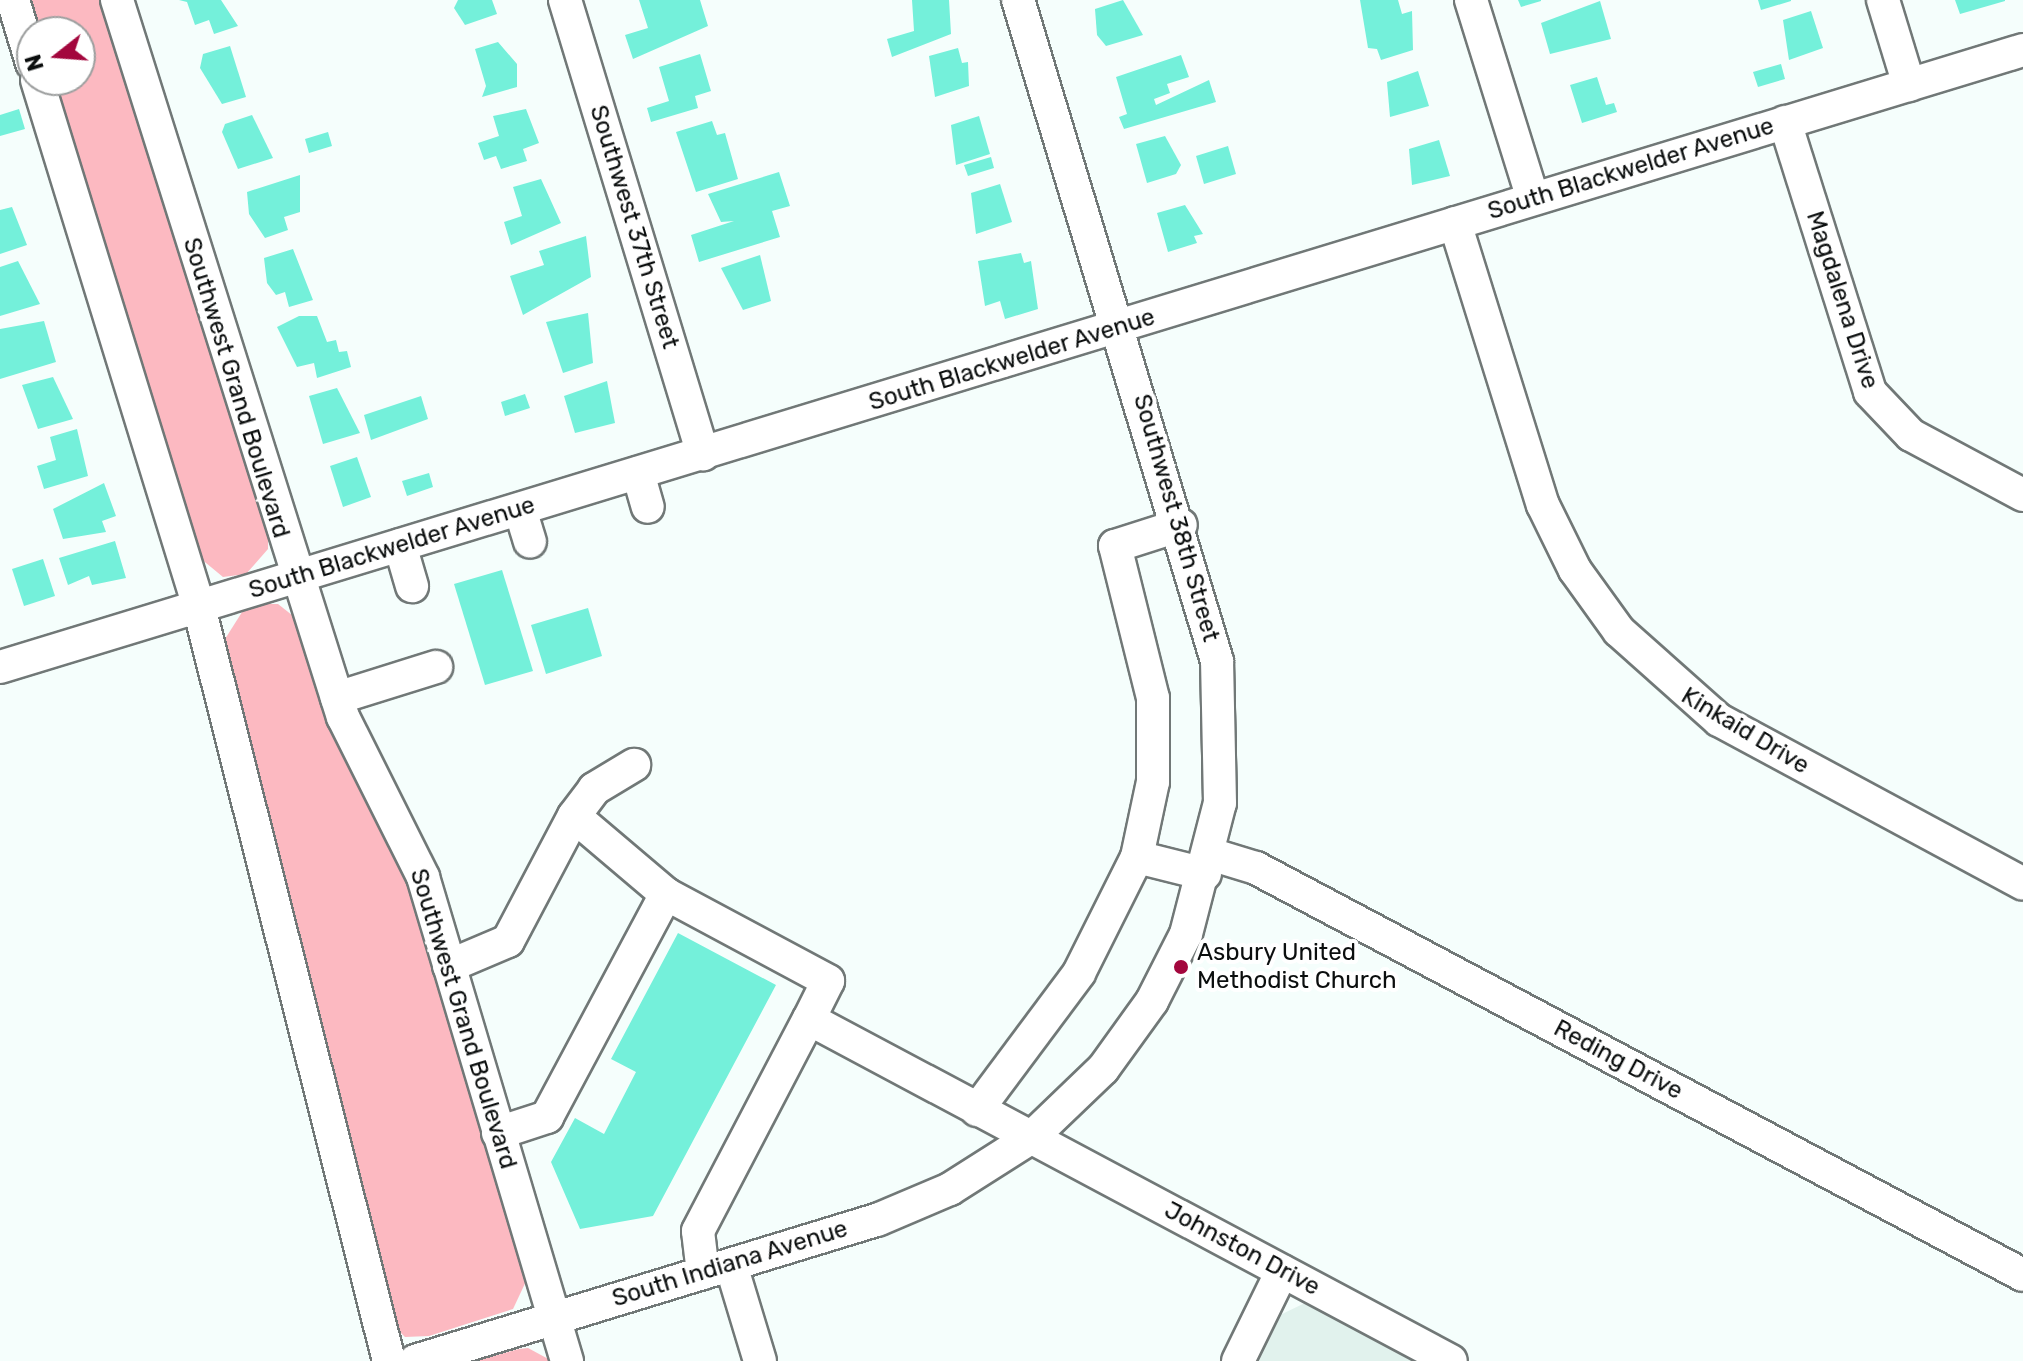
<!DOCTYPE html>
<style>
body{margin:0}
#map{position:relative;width:2023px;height:1361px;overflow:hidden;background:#f5fefc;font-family:Rubik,sans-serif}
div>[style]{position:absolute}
.built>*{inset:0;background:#e1f2ed}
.green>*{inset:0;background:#fcb9c1}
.building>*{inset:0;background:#74f0da}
.roads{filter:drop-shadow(2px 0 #717877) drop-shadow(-2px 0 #717877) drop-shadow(0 2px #717877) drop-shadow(0 -2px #717877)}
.minor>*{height:32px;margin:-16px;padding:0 16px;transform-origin:16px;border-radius:16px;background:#fff}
.dots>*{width:22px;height:22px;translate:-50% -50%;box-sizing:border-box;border:4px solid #fff;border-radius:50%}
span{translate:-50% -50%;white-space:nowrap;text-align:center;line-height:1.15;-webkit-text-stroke:8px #fff;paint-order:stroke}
.street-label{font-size:24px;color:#0b0e0e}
.poi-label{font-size:24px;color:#0b0e0e}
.left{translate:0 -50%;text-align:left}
.north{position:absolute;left:16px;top:16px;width:80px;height:80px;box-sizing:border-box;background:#fff;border:2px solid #9d9f9f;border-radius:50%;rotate:253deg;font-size:22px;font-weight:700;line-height:32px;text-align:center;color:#0b0e0e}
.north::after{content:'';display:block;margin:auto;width:28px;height:36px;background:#a3073d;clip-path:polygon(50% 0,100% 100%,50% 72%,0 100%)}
</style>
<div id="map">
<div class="built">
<i style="clip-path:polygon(1305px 1303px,1316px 1304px,1423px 1361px,1256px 1361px,1280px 1315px)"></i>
</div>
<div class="green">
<i style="clip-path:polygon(27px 0,104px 0,268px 532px,268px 549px,246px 574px,223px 577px,200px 558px,52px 80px,80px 80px,80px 32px,37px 32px)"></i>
<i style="clip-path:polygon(259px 604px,278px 604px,297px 619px,413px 889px,528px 1277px,513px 1309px,429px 1336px,405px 1337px,394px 1326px,225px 639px,244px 609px)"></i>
<i style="clip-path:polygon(528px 1348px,552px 1361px,476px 1361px,519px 1349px)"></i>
</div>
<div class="building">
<i style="clip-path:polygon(179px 0,221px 0,238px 26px,214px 34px,209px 20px,195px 25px,187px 2px)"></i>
<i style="clip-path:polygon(458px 0,492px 0,497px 14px,465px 25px,454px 8px)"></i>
<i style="clip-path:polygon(639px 0,700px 0,708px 26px,633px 59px,625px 35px,648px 28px)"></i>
<i style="clip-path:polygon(912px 0,949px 0,951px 34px,892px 57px,887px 39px,914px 31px)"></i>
<i style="clip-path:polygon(1123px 0,1143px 35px,1106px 46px,1097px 35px,1095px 9px)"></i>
<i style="clip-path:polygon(1360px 0,1398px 0,1402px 14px,1412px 11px,1413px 50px,1381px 60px,1377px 49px,1368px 48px)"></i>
<i style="clip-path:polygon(1518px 0,1541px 0,1541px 1px,1521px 7px)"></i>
<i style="clip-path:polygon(1758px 0,1791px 0,1791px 1px,1761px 10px)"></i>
<i style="clip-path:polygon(1955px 0,2005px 0,2005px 1px,1960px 14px)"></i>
<i style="clip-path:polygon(1600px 1px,1611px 39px,1550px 54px,1541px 23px)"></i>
<i style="clip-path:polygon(1811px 11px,1823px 48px,1789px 60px,1783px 20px)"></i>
<i style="clip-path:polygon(498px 42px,517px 64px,517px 87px,482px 97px,486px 86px,475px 49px)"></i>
<i style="clip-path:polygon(230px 46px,246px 97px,222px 104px,200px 68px,203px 54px)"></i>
<i style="clip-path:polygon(958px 48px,962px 63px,968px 62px,969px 86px,935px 97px,929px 56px)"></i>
<i style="clip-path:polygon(700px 54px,711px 91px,695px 96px,698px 108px,651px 122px,647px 108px,669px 101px,659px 67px)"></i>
<i style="clip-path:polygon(1181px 55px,1189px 77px,1167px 84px,1170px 93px,1154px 99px,1156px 105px,1209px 80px,1216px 102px,1124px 129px,1119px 117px,1127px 114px,1116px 77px)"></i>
<i style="clip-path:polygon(1781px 64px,1785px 79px,1758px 87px,1753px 72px)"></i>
<i style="clip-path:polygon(1418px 71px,1429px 106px,1390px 117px,1387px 82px)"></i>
<i style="clip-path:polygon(1597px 77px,1606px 105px,1614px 103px,1617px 112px,1582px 123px,1570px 85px)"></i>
<i style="clip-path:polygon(19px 109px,25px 129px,0 136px,0 115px)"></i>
<i style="clip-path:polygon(526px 109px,539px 143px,523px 149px,527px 161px,501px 169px,496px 156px,484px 160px,478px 143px,499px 136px,493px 116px)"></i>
<i style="clip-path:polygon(252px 115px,273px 158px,238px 169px,222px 132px,225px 124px)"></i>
<i style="clip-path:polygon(979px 116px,990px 154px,956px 165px,951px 125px)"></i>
<i style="clip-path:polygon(712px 121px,717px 135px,725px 133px,738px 179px,696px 192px,676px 132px)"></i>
<i style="clip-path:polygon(328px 132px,332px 146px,309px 153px,305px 139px)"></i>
<i style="clip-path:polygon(1165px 136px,1181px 165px,1176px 174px,1147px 183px,1136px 144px)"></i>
<i style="clip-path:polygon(1439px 140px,1450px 176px,1412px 185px,1409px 149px)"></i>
<i style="clip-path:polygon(1228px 146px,1236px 174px,1204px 184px,1196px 156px)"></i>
<i style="clip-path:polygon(991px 157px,994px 168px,968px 176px,964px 165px)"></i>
<i style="clip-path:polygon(779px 172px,790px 206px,772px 211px,780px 237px,699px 262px,691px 235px,734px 221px,721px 222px,708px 194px)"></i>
<i style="clip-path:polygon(300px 175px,300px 212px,284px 217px,288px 230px,265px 238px,249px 214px,247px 192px)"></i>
<i style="clip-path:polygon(541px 179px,561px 223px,511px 245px,504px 222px,522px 216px,513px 187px)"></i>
<i style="clip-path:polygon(1000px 184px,1012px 222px,976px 234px,971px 193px)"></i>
<i style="clip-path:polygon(1185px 205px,1203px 234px,1194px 236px,1197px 243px,1168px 252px,1157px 213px)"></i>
<i style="clip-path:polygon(12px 207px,27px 245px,0 254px,0 210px)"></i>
<i style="clip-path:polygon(586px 236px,591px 277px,523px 315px,510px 276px,544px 265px,539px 251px)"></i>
<i style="clip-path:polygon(293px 249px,313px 300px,289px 307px,285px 292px,276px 295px,267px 283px,264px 258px)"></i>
<i style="clip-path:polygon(1021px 253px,1024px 263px,1031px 261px,1038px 309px,1005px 319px,1000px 301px,985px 306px,978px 261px)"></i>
<i style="clip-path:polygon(760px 255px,771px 301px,743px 310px,721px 268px)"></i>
<i style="clip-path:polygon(18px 261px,40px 304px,0 316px,0 267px)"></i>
<i style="clip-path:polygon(588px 313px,593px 363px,563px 373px,546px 322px)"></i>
<i style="clip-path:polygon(299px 316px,317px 316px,327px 342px,336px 340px,339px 352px,347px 351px,351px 367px,317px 378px,314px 363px,297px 367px,277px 327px)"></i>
<i style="clip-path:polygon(44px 321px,56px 362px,0 379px,0 329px)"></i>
<i style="clip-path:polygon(53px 377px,73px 419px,38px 429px,22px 385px)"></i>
<i style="clip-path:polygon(607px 381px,615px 423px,575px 433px,564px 396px)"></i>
<i style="clip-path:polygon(337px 388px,360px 433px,323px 444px,309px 396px)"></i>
<i style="clip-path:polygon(525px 394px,530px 408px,505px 416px,501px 402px)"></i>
<i style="clip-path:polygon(421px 396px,428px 419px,371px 440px,364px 415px)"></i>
<i style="clip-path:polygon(77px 429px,88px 476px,44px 489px,37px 466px,56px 460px,50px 437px)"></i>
<i style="clip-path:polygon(357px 457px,371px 497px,343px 507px,330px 466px)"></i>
<i style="clip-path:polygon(429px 473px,433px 487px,407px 496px,402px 481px)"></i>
<i style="clip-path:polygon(104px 483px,116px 516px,102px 521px,106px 532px,63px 539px,53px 509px)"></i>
<i style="clip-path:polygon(115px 541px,126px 578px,92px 585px,89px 576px,68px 585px,59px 558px)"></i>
<i style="clip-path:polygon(43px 559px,55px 596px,24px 606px,12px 569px)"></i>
<i style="clip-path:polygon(502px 570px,533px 671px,485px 685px,454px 584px)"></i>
<i style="clip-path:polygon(588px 608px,602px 656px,546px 674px,531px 625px)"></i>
<i style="clip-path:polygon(678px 933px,776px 985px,653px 1216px,580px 1229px,551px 1162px,575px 1118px,604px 1134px,636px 1072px,611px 1059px)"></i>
</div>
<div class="roads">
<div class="minor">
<i style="left:13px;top:0;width:66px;rotate:73.2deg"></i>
<i style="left:117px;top:0;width:752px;rotate:72.51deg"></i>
<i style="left:343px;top:717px;width:179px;rotate:63.4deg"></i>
<i style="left:423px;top:877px;width:505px;rotate:73.43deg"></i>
<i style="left:565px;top:0;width:475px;rotate:73.1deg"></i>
<i style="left:1471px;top:0;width:208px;rotate:72.7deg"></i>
<i style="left:1883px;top:0;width:89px;rotate:73deg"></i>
<i style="left:37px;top:80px;width:551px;rotate:72.91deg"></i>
<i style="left:199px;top:607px;width:778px;rotate:75.86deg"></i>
<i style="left:1785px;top:122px;width:283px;rotate:72.5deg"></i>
<i style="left:1870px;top:392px;width:59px;rotate:46.4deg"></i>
<i style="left:1911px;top:435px;width:127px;rotate:28.2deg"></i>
<i style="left:1455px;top:223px;width:295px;rotate:72.7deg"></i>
<i style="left:1543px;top:505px;width:72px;rotate:63.8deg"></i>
<i style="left:1575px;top:570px;width:75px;rotate:54.2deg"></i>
<i style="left:1619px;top:631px;width:134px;rotate:41.7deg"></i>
<i style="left:1719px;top:720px;width:345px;rotate:28.3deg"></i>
<i style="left:638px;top:473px;width:35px;rotate:74deg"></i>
<i style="left:520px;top:509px;width:34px;rotate:73deg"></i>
<i style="left:400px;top:545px;width:43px;rotate:73.7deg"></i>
<i style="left:0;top:667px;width:2115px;rotate:-16.96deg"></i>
<i style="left:337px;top:698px;width:104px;rotate:-17.4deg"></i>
<i style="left:574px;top:816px;width:121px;rotate:40.3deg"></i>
<i style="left:666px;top:894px;width:184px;rotate:28.2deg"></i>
<i style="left:828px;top:981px;width:42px;rotate:116.6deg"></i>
<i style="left:1210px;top:854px;width:48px;rotate:16.9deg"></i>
<i style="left:1256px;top:868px;width:868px;rotate:27.95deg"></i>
<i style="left:1137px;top:857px;width:70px;rotate:14deg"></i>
<i style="left:449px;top:966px;width:64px;rotate:-23deg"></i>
<i style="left:508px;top:941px;width:141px;rotate:-62.2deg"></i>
<i style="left:574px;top:816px;width:34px;rotate:-53deg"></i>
<i style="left:594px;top:789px;width:47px;rotate:-31deg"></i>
<i style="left:977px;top:1110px;width:171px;rotate:-53.3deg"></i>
<i style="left:1079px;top:973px;width:130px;rotate:-63.4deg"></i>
<i style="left:1137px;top:857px;width:77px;rotate:-78deg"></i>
<i style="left:1153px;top:782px;width:84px;rotate:-90deg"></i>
<i style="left:1153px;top:698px;width:157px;rotate:-104deg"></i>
<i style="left:1115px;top:546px;width:69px;rotate:-17.7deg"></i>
<i style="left:498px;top:1133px;width:52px;rotate:-18.1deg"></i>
<i style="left:547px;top:1117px;width:253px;rotate:-61.9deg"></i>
<i style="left:731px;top:1265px;width:100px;rotate:73.2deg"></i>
<i style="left:703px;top:1273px;width:42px;rotate:-96.8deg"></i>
<i style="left:698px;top:1231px;width:239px;rotate:-62.4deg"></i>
<i style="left:809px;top:1019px;width:727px;rotate:28.04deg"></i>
<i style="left:415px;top:1361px;width:483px;rotate:-17deg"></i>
<i style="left:877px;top:1220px;width:79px;rotate:-23deg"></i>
<i style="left:950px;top:1189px;width:97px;rotate:-32.4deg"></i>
<i style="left:1032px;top:1137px;width:98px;rotate:-43.8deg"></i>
<i style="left:1103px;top:1069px;width:84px;rotate:-54.2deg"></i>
<i style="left:1152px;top:1001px;width:75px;rotate:-63.1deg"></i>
<i style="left:1186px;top:934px;width:135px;rotate:-75.5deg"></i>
<i style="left:1220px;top:803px;width:142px;rotate:-91.2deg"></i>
<i style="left:1217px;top:661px;width:690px;rotate:-106.75deg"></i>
<i style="left:1238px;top:1361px;width:100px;rotate:-63.9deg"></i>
</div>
</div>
<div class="dots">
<i style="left:1181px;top:967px;background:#a3073d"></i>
</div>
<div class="street-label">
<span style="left:1631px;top:169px;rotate:-17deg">South Blackwelder Avenue</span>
<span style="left:634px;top:227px;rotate:73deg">Southwest 37th Street</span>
<span style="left:1842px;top:300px;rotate:72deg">Magdalena Drive</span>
<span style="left:1012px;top:360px;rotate:-17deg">South Blackwelder Avenue</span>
<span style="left:236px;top:388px;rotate:73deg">Southwest Grand Boulevard</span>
<span style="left:1176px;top:518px;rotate:74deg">Southwest 38th Street</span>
<span style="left:392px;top:548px;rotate:-17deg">South Blackwelder Avenue</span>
<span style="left:1745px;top:731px;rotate:31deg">Kinkaid Drive</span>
<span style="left:463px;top:1019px;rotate:73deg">Southwest Grand Boulevard</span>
<span style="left:1618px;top:1060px;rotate:28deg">Reding Drive</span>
<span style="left:1242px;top:1249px;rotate:28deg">Johnston Drive</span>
<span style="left:730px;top:1264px;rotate:-17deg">South Indiana Avenue</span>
</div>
<div class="poi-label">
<span class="left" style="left:1197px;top:967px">Asbury United<br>Methodist Church</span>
</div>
<div class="north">N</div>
</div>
